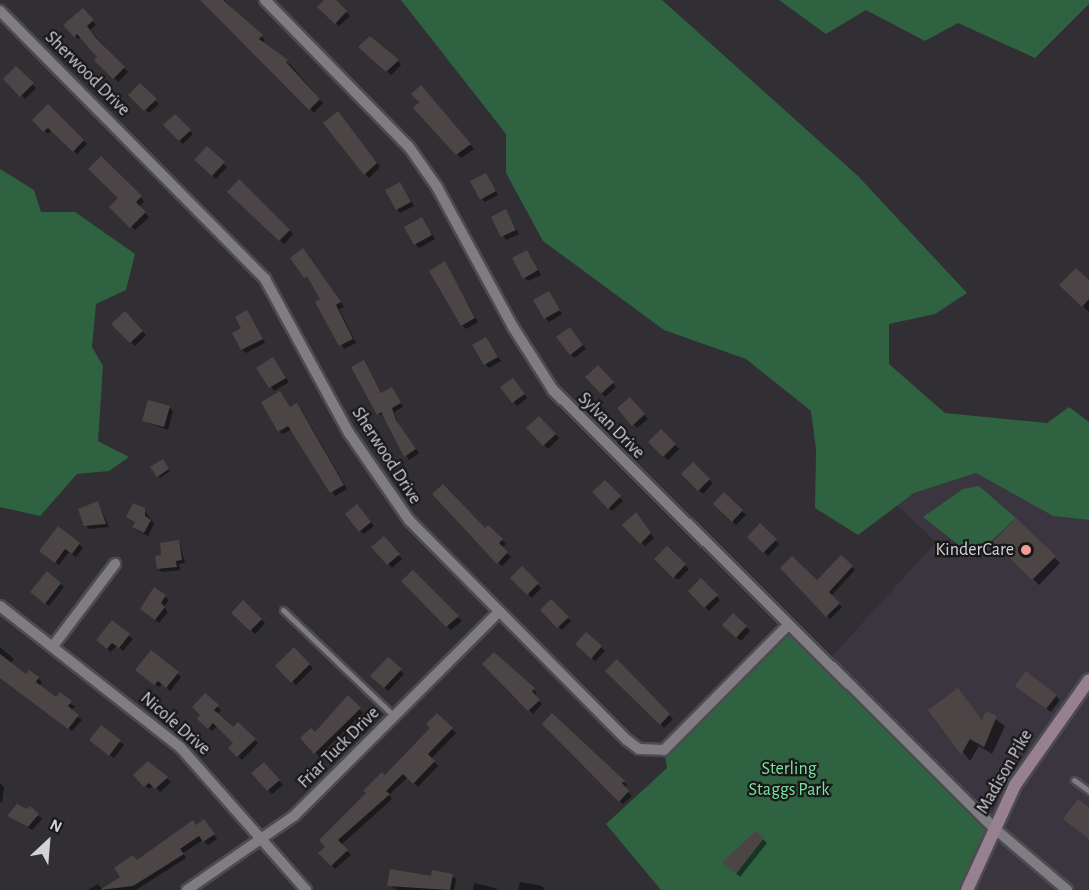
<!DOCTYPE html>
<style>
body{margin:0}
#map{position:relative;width:1089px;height:890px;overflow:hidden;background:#312f33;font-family:"Alegreya Sans",sans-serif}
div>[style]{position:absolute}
.built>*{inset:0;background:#3a353f}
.green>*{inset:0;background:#2e6241}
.shadow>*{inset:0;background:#0007}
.building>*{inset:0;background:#4b4645}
.roads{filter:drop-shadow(2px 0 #4d4b4f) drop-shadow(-2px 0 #4d4b4f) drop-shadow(0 2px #4d4b4f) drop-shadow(0 -2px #4d4b4f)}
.lane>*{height:5px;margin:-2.5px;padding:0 2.5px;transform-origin:2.5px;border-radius:2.5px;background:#807d82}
.street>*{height:10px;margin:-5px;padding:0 5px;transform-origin:5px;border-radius:5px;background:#807d82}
.secondary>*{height:12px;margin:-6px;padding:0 6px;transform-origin:6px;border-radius:6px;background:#978190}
.dots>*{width:16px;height:16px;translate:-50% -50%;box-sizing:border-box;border:3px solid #181719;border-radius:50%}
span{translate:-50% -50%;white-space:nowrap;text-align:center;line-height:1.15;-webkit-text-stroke:4.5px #181719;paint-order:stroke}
.street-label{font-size:18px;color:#d3d2d5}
.poi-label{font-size:18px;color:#d3d2d5}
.right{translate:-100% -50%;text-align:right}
.park-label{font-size:18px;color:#79e49e}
.north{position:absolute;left:18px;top:812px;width:60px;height:60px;-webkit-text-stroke:4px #181719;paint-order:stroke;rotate:26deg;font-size:16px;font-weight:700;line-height:24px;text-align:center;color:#d3d2d5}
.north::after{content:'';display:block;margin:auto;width:21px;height:27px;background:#d3d2d5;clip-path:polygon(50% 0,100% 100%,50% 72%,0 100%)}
</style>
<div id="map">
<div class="built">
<i style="clip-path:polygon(976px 473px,1053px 516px,1089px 520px,1089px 890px,967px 890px,826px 663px,936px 542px,897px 505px,914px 493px)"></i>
</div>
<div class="green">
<i style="clip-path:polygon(401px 0,662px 0,858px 176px,967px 293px,935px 314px,889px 324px,889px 364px,945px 413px,1047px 423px,1069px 407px,1089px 422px,1089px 520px,1053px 516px,976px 473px,914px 493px,858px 535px,815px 508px,816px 449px,811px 411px,746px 359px,664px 330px,543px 241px,506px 173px,506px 134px)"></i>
<i style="clip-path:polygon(779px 0,1089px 0,1089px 4px,1035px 58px,958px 23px,925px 41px,866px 10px,826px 34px)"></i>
<i style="clip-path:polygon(0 169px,34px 190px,41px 212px,75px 212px,135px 254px,126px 290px,96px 304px,92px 347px,103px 366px,98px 441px,129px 457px,109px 471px,77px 474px,40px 516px,0 507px)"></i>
<i style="clip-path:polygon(979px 486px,1016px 518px,974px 557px,923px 517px,963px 489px)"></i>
<i style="clip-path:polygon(788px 625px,994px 828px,967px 890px,661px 890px,606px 824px,667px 768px,664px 750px)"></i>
</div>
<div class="shadow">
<i style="clip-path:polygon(202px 0,224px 0,265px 40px,262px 43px,291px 65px,323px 103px,314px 113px)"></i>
<i style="clip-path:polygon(326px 0,333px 0,350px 16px,339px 26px,319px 7px)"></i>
<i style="clip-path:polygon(83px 10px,96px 25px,90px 30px,128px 72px,118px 82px,96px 60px,99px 57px,81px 37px,78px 39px,66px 25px)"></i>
<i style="clip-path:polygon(360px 47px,398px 61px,401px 65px,391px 75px)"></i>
<i style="clip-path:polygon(16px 68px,36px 88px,25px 99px,5px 79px)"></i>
<i style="clip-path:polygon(140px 85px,159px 104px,149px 113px,131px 95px)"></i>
<i style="clip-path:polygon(424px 91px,474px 149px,461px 158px,415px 108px)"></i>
<i style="clip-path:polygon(48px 106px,87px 144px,77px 154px,52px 130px,48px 134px,34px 120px)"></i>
<i style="clip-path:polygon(338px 113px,380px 167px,369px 178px,365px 174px)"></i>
<i style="clip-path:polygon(175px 116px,193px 134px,183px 144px,165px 125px)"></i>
<i style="clip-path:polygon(207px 148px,227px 167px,216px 179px,196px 160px)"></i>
<i style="clip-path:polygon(101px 159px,144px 201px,139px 207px,149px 217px,135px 230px,111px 207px,120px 198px)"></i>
<i style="clip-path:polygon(486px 175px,498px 195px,485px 202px,482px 199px)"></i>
<i style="clip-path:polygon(239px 181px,293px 234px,284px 244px,229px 192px)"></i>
<i style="clip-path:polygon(400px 184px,414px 206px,400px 213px,397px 209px)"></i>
<i style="clip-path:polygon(506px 211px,519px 234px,506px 240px,493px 218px)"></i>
<i style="clip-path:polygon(422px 219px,435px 239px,419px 248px,415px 244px)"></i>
<i style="clip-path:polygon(307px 254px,344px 307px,339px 309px,356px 343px,344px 349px,311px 280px,292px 258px)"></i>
<i style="clip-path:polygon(530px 256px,541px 275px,528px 281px,525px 278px)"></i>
<i style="clip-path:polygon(445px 263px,478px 322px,466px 329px,462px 325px)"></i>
<i style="clip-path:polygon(1089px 283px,1089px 312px,1061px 285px)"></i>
<i style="clip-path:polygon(549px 293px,562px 314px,549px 322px,545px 318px)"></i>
<i style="clip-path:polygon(247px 312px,265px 343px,246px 353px,242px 349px)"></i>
<i style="clip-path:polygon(125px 313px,146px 335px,135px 346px,113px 324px)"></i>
<i style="clip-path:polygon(574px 333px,586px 349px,574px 358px,571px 354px)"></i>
<i style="clip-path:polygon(486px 339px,501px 361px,489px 368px,485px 364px)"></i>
<i style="clip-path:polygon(273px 359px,289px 382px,274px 391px,258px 368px)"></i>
<i style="clip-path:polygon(364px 362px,382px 394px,391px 389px,403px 407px,394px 412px,399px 426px,419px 453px,409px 460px,385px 416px,379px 414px)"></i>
<i style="clip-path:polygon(598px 367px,616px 387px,605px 397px,587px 377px)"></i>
<i style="clip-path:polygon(516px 383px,527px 398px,517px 406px,502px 387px)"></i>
<i style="clip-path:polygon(280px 393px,291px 409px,297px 405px,301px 409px,347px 489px,335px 496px,292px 429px,283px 434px,279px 431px)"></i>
<i style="clip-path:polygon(630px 399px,648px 419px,637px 428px,619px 409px)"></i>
<i style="clip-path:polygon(169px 407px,173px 411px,168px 430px,144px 421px)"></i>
<i style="clip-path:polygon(539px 418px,559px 438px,548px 449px,528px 428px)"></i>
<i style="clip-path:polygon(661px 431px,679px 449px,668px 460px,650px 442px)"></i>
<i style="clip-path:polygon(164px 462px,170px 471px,160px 478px,152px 467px)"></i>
<i style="clip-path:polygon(693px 464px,713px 483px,703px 494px,683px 474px)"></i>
<i style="clip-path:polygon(605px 482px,623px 501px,612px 511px,594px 492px)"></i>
<i style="clip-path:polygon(434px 494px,485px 531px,488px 527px,506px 544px,501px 548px,511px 557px,502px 566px)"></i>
<i style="clip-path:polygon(724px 494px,746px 515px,736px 525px,715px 504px)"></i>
<i style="clip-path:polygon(98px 503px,109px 527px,89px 529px,85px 525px)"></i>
<i style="clip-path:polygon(144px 510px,154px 524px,148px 536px,138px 531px,134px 527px,137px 523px,128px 516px)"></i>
<i style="clip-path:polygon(361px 510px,374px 526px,364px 534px,360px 531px)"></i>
<i style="clip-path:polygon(639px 518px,654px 538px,645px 546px,624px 525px)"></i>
<i style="clip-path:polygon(1016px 520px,1060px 563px,1039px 585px,995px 542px)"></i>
<i style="clip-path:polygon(760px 526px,779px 544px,768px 556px,749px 537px)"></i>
<i style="clip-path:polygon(384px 538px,402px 559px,392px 568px,373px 547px)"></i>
<i style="clip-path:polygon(179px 542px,185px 563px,179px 564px,180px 570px,162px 572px,158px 569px,163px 557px)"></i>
<i style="clip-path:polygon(79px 544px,83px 548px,76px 557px,69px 552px,59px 565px,45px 555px)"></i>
<i style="clip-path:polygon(667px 548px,689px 569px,678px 580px,656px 559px)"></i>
<i style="clip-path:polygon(841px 557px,855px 570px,831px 596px,842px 607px,830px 619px,783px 568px,817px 582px)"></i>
<i style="clip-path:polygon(522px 569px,541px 588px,532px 598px,512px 578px)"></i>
<i style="clip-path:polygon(413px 572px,462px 621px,451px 630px,404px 581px)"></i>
<i style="clip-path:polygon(701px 581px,720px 600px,709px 611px,690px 591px)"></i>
<i style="clip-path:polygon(60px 584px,64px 587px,49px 606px,36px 596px)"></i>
<i style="clip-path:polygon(155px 589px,169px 600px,164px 607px,168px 612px,159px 623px,146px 613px)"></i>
<i style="clip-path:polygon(551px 601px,571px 621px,562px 630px,542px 610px)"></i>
<i style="clip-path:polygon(243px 602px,265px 623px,255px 634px,233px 613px)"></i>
<i style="clip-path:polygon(733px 615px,750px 631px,741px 641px,724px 625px)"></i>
<i style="clip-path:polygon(112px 622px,133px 639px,123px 651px,117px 645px,111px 652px,102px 644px)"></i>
<i style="clip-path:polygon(586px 634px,605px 651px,595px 661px,577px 644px)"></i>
<i style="clip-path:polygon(0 647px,14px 659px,10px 664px,26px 677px,30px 672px,42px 682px,39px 686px,57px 699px,75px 706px,71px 711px,82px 720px,72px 731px,0 676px)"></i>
<i style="clip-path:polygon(294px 649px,313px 668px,296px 685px,277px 666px)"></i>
<i style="clip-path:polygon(494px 654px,537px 693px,534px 696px,542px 704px,533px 714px,484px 664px)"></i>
<i style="clip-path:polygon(388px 659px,404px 674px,388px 691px,372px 676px)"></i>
<i style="clip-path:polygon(617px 661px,673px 719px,664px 728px,607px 671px)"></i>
<i style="clip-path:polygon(141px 673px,178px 674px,181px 677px,170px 691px,162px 684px,159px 687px)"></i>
<i style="clip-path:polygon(1021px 689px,1056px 696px,1060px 700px,1051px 712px)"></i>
<i style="clip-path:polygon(958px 690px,983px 721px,987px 713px,1005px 726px,992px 754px,979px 746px,970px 761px,930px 710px)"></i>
<i style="clip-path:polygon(205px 695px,221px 710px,217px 714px,233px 729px,238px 724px,258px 743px,242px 760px,230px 748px,235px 743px,217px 726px,212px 731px,199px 719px)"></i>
<i style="clip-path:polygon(348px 697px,363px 713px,319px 756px,302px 739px,315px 734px)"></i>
<i style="clip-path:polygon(437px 715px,456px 733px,431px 759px,438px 766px,418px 787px,408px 777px,389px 795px,392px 799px,341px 845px,351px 855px,335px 869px,320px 853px,432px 729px)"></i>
<i style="clip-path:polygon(552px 715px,627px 785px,624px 788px,632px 796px,623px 804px,544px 724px)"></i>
<i style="clip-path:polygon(101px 727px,124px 745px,114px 758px,93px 741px)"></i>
<i style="clip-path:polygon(148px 763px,171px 782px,160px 792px,154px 785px,149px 789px,135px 775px)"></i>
<i style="clip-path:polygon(264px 764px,283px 785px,272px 794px,253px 773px)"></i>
<i style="clip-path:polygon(0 783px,4px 787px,2px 803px,0 802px)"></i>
<i style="clip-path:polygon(30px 808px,42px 819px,32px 830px,9px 816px)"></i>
<i style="clip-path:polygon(193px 822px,197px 826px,208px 825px,217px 839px,208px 845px,203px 840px,183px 853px,186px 858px,136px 890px,88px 890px,98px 884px,103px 890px)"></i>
<i style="clip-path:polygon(756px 833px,767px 843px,740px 877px,724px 862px)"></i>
<i style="clip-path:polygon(452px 876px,456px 879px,454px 890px,397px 890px,389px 885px)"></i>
<i style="clip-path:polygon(520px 882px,542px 886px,545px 890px,518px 890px)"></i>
<i style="clip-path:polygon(474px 883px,495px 888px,498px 890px,473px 890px)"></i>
</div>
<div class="building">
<i style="clip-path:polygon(200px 0,223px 0,263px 35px,259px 39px,288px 60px,286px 62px,320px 99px,309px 110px)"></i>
<i style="clip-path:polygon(324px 0,336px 0,347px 11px,335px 24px,317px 7px)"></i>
<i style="clip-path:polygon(83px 8px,94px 20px,87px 26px,96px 38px,125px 67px,113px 79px,94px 60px,97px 57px,77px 34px,74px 37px,63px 25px)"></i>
<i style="clip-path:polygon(370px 36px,399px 60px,386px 72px,358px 47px)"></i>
<i style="clip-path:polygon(16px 66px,34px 83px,20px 97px,3px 79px)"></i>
<i style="clip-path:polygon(140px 83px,157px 99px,144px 111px,128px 95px)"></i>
<i style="clip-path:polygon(421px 85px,471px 144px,456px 155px,413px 108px,419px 102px,411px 94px)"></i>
<i style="clip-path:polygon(48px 104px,84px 140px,73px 152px,48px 128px,43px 132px,32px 120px)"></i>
<i style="clip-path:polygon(338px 111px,377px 163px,364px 175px,323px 123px)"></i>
<i style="clip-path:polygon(175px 114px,191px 130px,179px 141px,163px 125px)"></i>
<i style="clip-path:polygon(207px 146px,225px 162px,212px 176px,194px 160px)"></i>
<i style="clip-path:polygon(101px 156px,142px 196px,136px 202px,146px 212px,130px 228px,109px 207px,118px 198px,88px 169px)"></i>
<i style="clip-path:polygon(486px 173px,496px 191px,480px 200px,470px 181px)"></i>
<i style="clip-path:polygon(239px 179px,290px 230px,279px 241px,227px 192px)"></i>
<i style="clip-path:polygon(400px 182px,411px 202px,396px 210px,385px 190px)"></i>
<i style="clip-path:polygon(506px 209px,516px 230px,501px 237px,491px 217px)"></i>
<i style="clip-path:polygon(422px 217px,432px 235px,414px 245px,404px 227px)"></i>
<i style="clip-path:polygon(303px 248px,341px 302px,336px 305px,353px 339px,339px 346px,315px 302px,320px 299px,307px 276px,304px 278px,290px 258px)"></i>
<i style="clip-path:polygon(527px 250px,538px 270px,523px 279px,512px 258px)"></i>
<i style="clip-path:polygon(445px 261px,475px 318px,461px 326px,429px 271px)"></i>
<i style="clip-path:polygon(1076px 268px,1089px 280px,1089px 299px,1082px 307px,1059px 285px)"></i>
<i style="clip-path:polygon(549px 291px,560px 310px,544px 319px,533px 300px)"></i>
<i style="clip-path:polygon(247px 310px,263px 339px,241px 350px,232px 333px,241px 328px,235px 317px)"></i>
<i style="clip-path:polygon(125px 311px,143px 331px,130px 343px,111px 324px)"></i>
<i style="clip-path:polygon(570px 327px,583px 345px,570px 355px,556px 337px)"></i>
<i style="clip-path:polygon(486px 337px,498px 357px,484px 365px,472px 345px)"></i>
<i style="clip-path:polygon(273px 357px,286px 378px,269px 388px,256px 368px)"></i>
<i style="clip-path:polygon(364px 360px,381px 393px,392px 387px,401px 403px,392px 408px,396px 420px,416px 449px,404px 457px,381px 412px,377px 415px,351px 367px)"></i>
<i style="clip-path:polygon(598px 365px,614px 382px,601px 394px,585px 377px)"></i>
<i style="clip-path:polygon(513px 378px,525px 394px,512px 403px,500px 387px)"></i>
<i style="clip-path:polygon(280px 391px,290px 407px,297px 403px,344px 485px,330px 493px,288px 426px,278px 432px,261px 402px)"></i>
<i style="clip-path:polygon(630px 397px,645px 414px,632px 426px,617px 408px)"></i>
<i style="clip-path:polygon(148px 400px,170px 406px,164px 427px,142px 421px)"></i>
<i style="clip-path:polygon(539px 416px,556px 434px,543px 446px,526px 428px)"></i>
<i style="clip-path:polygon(661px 429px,676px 444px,663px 457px,648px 442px)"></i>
<i style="clip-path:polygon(163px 459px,169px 469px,157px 477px,150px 467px)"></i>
<i style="clip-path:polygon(693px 462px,710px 479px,698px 491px,681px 474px)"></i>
<i style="clip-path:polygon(605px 480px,621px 496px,608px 509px,592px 492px)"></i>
<i style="clip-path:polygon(443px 484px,485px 528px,488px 525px,503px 539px,499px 543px,508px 552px,497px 564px,432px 494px)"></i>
<i style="clip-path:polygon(724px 492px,743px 510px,732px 522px,713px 504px)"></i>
<i style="clip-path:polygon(98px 501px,106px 524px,84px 526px,78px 509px)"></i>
<i style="clip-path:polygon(133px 503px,145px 508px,145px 516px,151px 520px,144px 533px,132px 527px,135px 522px,126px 517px)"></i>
<i style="clip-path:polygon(357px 504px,371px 522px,359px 532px,345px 514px)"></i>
<i style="clip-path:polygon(636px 512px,651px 533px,640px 544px,622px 525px)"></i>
<i style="clip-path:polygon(1016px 518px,1056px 556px,1032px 580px,993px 542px)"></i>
<i style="clip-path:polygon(760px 523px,777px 539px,763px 553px,747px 537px)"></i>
<i style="clip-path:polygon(58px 526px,80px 543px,72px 554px,65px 549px,55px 563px,39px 551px)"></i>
<i style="clip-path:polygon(384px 536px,400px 554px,387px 565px,371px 547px)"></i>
<i style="clip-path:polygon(179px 540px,182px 560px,176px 561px,177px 567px,157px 569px,155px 556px,161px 555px,160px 543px)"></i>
<i style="clip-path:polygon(667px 546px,686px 564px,673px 578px,654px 559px)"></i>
<i style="clip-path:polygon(841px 555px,853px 566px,829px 592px,840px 603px,826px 617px,780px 568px,792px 556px,817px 580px)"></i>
<i style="clip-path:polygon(522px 566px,539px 583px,527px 595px,510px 578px)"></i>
<i style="clip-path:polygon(413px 570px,459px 616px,446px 627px,401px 581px)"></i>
<i style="clip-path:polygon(47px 571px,61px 583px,45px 604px,30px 592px)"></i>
<i style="clip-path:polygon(701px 578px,718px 595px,704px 608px,688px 591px)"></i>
<i style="clip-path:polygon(154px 587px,166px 595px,161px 603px,165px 607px,155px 620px,140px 609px)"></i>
<i style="clip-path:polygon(551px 599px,569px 617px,557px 628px,540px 610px)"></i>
<i style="clip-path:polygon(243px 600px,262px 619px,250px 631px,231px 613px)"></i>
<i style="clip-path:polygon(733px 613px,747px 626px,736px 638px,722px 625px)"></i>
<i style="clip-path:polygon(112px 620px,130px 634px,119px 648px,112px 643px,107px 649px,96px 640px)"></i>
<i style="clip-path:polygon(586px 632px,602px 646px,591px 659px,575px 644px)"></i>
<i style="clip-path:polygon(294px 647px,310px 664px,291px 683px,275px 666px)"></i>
<i style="clip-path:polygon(151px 650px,179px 672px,166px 688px,158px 681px,154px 685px,135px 670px)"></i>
<i style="clip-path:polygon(494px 652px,535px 688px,532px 691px,540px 700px,528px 711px,482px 664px)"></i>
<i style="clip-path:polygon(0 654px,26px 674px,29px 670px,39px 677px,36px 682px,56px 697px,60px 692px,72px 701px,68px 706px,79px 715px,68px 729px,0 678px)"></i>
<i style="clip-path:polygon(388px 657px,402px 669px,384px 688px,370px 676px)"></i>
<i style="clip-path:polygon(617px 659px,670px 714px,660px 725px,605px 671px)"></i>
<i style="clip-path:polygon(1026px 671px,1057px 695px,1046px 709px,1015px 686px)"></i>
<i style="clip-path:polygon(958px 688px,982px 720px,986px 711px,997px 716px,984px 747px,970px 739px,961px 755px,928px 710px)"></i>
<i style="clip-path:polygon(205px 693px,219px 705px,214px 710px,233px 727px,238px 722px,256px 739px,237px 757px,228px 748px,233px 743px,213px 723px,208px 729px,197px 719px,200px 715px,192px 707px)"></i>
<i style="clip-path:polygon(348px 695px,361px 708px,314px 754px,300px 738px,311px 728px,315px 732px)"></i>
<i style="clip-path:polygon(437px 713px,453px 728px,428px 754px,435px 761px,413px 784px,403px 774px,386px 791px,390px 794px,338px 840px,348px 850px,331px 866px,318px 853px,325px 847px,319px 840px,366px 793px,363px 791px,382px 772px,385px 775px,430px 728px,426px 724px)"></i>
<i style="clip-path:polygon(552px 713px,625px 781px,622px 783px,629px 791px,619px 802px,542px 724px)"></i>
<i style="clip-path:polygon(101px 725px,121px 740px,109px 756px,89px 740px)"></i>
<i style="clip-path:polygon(148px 761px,168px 777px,155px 789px,149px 783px,144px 787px,133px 775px)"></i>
<i style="clip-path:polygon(264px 762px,280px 780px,267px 791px,251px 773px)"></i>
<i style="clip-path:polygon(1078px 799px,1089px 807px,1089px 839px,1063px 819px)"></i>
<i style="clip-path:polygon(17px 804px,27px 809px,30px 806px,39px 814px,28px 827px,7px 816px)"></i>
<i style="clip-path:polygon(204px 819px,215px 834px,203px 842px,199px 836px,180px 849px,184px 854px,133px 886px,100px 890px,120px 877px,114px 868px,133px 855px,137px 860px,193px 820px,196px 825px)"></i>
<i style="clip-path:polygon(756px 831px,764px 838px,736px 874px,722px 862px)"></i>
<i style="clip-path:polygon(390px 869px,431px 876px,432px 870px,453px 874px,450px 890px,387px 886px)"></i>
</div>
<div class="roads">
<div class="lane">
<i style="left:283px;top:610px;width:153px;rotate:43.7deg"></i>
<i style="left:1074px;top:780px;width:19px;rotate:36deg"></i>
</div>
<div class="street">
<i style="left:265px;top:0;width:206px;rotate:45.6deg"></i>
<i style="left:409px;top:147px;width:49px;rotate:55deg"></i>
<i style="left:437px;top:187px;width:159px;rotate:61.5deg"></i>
<i style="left:513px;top:327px;width:75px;rotate:57.6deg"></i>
<i style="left:553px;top:390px;width:622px;rotate:44.8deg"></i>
<i style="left:994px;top:828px;width:96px;rotate:40.3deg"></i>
<i style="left:0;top:11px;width:377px;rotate:45.3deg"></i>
<i style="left:265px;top:279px;width:175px;rotate:61.4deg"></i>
<i style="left:349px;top:433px;width:106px;rotate:55.4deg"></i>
<i style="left:409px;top:520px;width:310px;rotate:45.3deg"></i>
<i style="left:627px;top:740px;width:15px;rotate:37deg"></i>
<i style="left:639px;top:749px;width:25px;rotate:2deg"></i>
<i style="left:664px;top:750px;width:176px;rotate:-45.2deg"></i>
<i style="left:0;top:606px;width:229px;rotate:38.1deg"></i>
<i style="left:180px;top:747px;width:191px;rotate:48.6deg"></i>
<i style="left:53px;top:646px;width:103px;rotate:-52.9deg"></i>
<i style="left:187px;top:890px;width:130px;rotate:-34.7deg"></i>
<i style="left:294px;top:816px;width:289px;rotate:-44.9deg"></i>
</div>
<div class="secondary">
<i style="left:967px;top:890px;width:115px;rotate:-65.4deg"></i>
<i style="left:1015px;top:785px;width:128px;rotate:-54.8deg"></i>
</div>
</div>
<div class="dots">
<i style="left:1026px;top:550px;background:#f59c91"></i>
</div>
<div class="street-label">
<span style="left:87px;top:74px;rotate:45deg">Sherwood Drive</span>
<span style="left:611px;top:426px;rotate:45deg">Sylvan Drive</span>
<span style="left:386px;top:456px;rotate:57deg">Sherwood Drive</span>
<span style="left:175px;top:724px;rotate:41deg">Nicole Drive</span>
<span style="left:339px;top:748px;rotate:-45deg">Friar Tuck Drive</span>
<span style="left:1005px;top:772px;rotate:-60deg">Madison Pike</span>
</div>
<div class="poi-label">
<span class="right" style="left:1014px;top:550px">KinderCare</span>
</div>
<div class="park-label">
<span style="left:789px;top:780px">Sterling<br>Staggs Park</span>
</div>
<div class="north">N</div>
</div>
